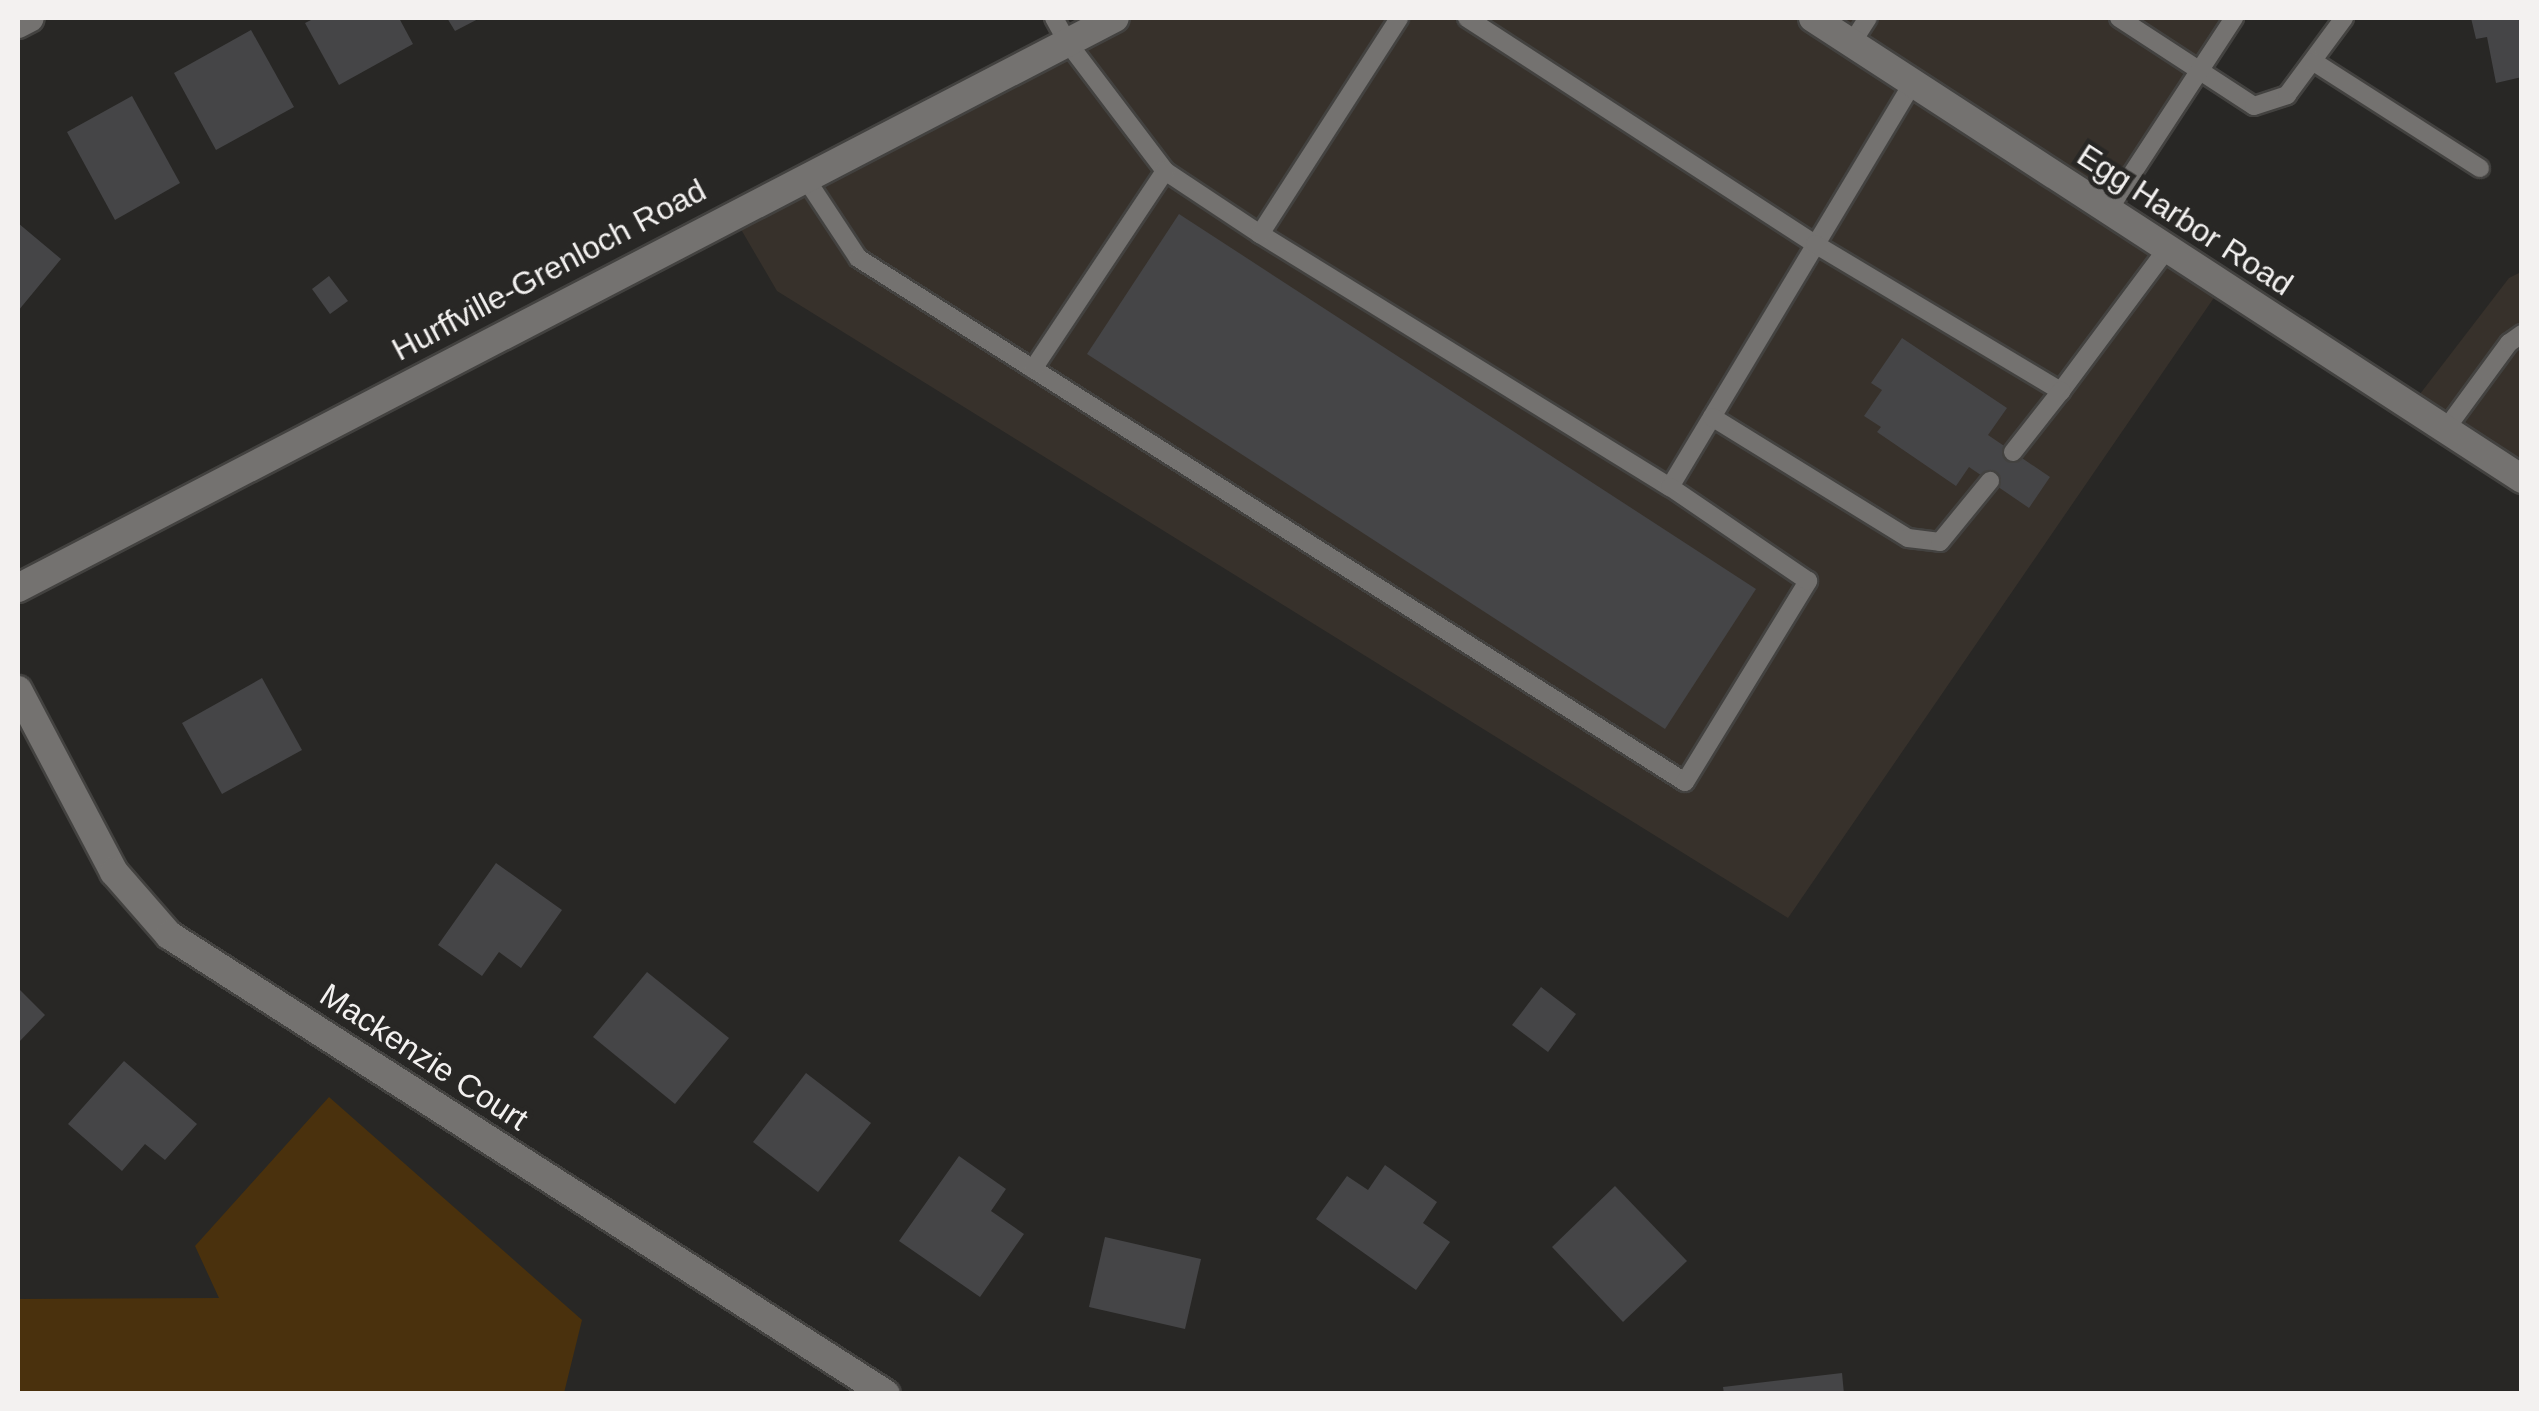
<!DOCTYPE html>
<style>
body{margin:0}
#map{position:relative;width:2539px;height:1411px;overflow:hidden;background:#282725;font-family:Helvetica,sans-serif}
div>[style]{position:absolute}
.built>*{inset:0;background:#37312b}
.green>*{inset:0;background:#4a310d}
.building>*{inset:0;background:#454547}
.roads{filter:drop-shadow(2px 0 #434240) drop-shadow(-2px 0 #434240) drop-shadow(0 2px #434240) drop-shadow(0 -2px #434240)}
.service>*{height:18px;margin:-9px;padding:0 9px;transform-origin:9px;border-radius:9px;background:#747270}
.minor>*{height:28px;margin:-14px;padding:0 14px;transform-origin:14px;border-radius:14px;background:#747270}
.secondary>*{height:28px;margin:-14px;padding:0 14px;transform-origin:14px;border-radius:14px;background:#747270}
span{translate:-50% -50%;white-space:nowrap;text-align:center;line-height:1.15;-webkit-text-stroke:9px #282725;paint-order:stroke}
.street-label{font-size:32px;color:#f3f1f0}
.frame{position:absolute;inset:0;border:20px solid #f3f1f0;pointer-events:none}
</style>
<div id="map">
<div class="built">
<i style="clip-path:polygon(1115px 18px,2235px 18px,2108px 211px,2222px 286px,1788px 918px,777px 291px,732px 214px)"></i>
<i style="clip-path:polygon(2521px 272px,2521px 479px,2410px 407px,2509px 278px)"></i>
</div>
<div class="green">
<i style="clip-path:polygon(329px 1097px,582px 1320px,564px 1393px,18px 1393px,18px 1299px,219px 1298px,195px 1246px)"></i>
</div>
<div class="building">
<i style="clip-path:polygon(315px 18px,399px 18px,413px 44px,339px 85px,305px 23px)"></i>
<i style="clip-path:polygon(447px 18px,480px 18px,455px 31px)"></i>
<i style="clip-path:polygon(2471px 18px,2522px 18px,2522px 77px,2496px 83px,2487px 37px,2476px 39px)"></i>
<i style="clip-path:polygon(251px 30px,294px 107px,216px 150px,174px 73px)"></i>
<i style="clip-path:polygon(132px 96px,180px 183px,115px 220px,67px 132px)"></i>
<i style="clip-path:polygon(1179px 214px,1756px 589px,1665px 729px,1087px 354px)"></i>
<i style="clip-path:polygon(18px 223px,61px 259px,18px 311px)"></i>
<i style="clip-path:polygon(329px 276px,348px 301px,330px 314px,312px 289px)"></i>
<i style="clip-path:polygon(1902px 338px,2007px 408px,1988px 435px,2050px 477px,2029px 508px,1969px 467px,1956px 486px,1877px 432px,1881px 427px,1864px 416px,1882px 390px,1871px 383px)"></i>
<i style="clip-path:polygon(262px 678px,302px 750px,222px 794px,182px 723px)"></i>
<i style="clip-path:polygon(496px 863px,562px 910px,521px 968px,499px 952px,482px 976px,438px 945px)"></i>
<i style="clip-path:polygon(647px 972px,729px 1038px,675px 1104px,593px 1037px)"></i>
<i style="clip-path:polygon(1541px 987px,1576px 1014px,1548px 1052px,1512px 1025px)"></i>
<i style="clip-path:polygon(18px 988px,45px 1015px,18px 1043px)"></i>
<i style="clip-path:polygon(124px 1061px,197px 1124px,165px 1160px,145px 1144px,122px 1171px,68px 1124px)"></i>
<i style="clip-path:polygon(806px 1073px,871px 1123px,818px 1192px,753px 1142px)"></i>
<i style="clip-path:polygon(959px 1156px,1006px 1189px,991px 1211px,1024px 1234px,980px 1297px,899px 1241px)"></i>
<i style="clip-path:polygon(1385px 1165px,1437px 1202px,1423px 1223px,1450px 1242px,1416px 1290px,1316px 1219px,1347px 1176px,1368px 1190px)"></i>
<i style="clip-path:polygon(1615px 1186px,1687px 1261px,1623px 1322px,1552px 1247px)"></i>
<i style="clip-path:polygon(1105px 1237px,1201px 1259px,1185px 1329px,1089px 1307px)"></i>
<i style="clip-path:polygon(1842px 1373px,1844px 1394px,1724px 1394px,1723px 1387px)"></i>
</div>
<div class="roads">
<div class="service">
<i style="left:1054px;top:18px;width:29px;rotate:61deg"></i>
<i style="left:1068px;top:43px;width:161px;rotate:52.8deg"></i>
<i style="left:1165px;top:171px;width:114px;rotate:33.6deg"></i>
<i style="left:1260px;top:234px;width:482px;rotate:31.7deg"></i>
<i style="left:1670px;top:487px;width:468px;rotate:-59deg"></i>
<i style="left:1467px;top:18px;width:415px;rotate:33deg"></i>
<i style="left:1815px;top:244px;width:287px;rotate:30.9deg"></i>
<i style="left:2061px;top:391px;width:176px;rotate:-53.3deg"></i>
<i style="left:2119px;top:18px;width:161px;rotate:33.1deg"></i>
<i style="left:2254px;top:106px;width:35px;rotate:-18deg"></i>
<i style="left:2287px;top:95px;width:96px;rotate:-53.5deg"></i>
<i style="left:1851px;top:44px;width:31px;rotate:-57deg"></i>
<i style="left:2314px;top:62px;width:197px;rotate:32.6deg"></i>
<i style="left:804px;top:176px;width:98px;rotate:56.6deg"></i>
<i style="left:858px;top:258px;width:979px;rotate:32.36deg"></i>
<i style="left:1685px;top:782px;width:236px;rotate:-58.5deg"></i>
<i style="left:1808px;top:581px;width:167px;rotate:-145.7deg"></i>
<i style="left:2107px;top:212px;width:232px;rotate:-56.8deg"></i>
<i style="left:1260px;top:234px;width:257px;rotate:-57.2deg"></i>
<i style="left:1033px;top:369px;width:238px;rotate:-56.3deg"></i>
<i style="left:1712px;top:417px;width:230px;rotate:31.7deg"></i>
<i style="left:1908px;top:538px;width:32px;rotate:7deg"></i>
<i style="left:1940px;top:542px;width:79px;rotate:-50.7deg"></i>
<i style="left:2445px;top:430px;width:108px;rotate:-53.7deg"></i>
<i style="left:2509px;top:343px;width:16px;rotate:-35deg"></i>
<i style="left:2013px;top:452px;width:78px;rotate:-51.8deg"></i>
</div>
<div class="minor">
<i style="left:18px;top:24px;width:13px;rotate:-27deg"></i>
<i style="left:18px;top:690px;width:206px;rotate:62.2deg"></i>
<i style="left:114px;top:872px;width:84px;rotate:48.9deg"></i>
<i style="left:169px;top:935px;width:851px;rotate:32.63deg"></i>
</div>
<div class="secondary">
<i style="left:1813px;top:18px;width:846px;rotate:33.03deg"></i>
<i style="left:18px;top:588px;width:1236px;rotate:-27.46deg"></i>
</div>
</div>
<div class="street-label">
<span style="left:2185px;top:220px;rotate:33deg">Egg Harbor Road</span>
<span style="left:549px;top:270px;rotate:-28deg">Hurffville-Grenloch Road</span>
<span style="left:424px;top:1057px;rotate:33deg">Mackenzie Court</span>
</div>
<div class="frame"></div>
</div>
